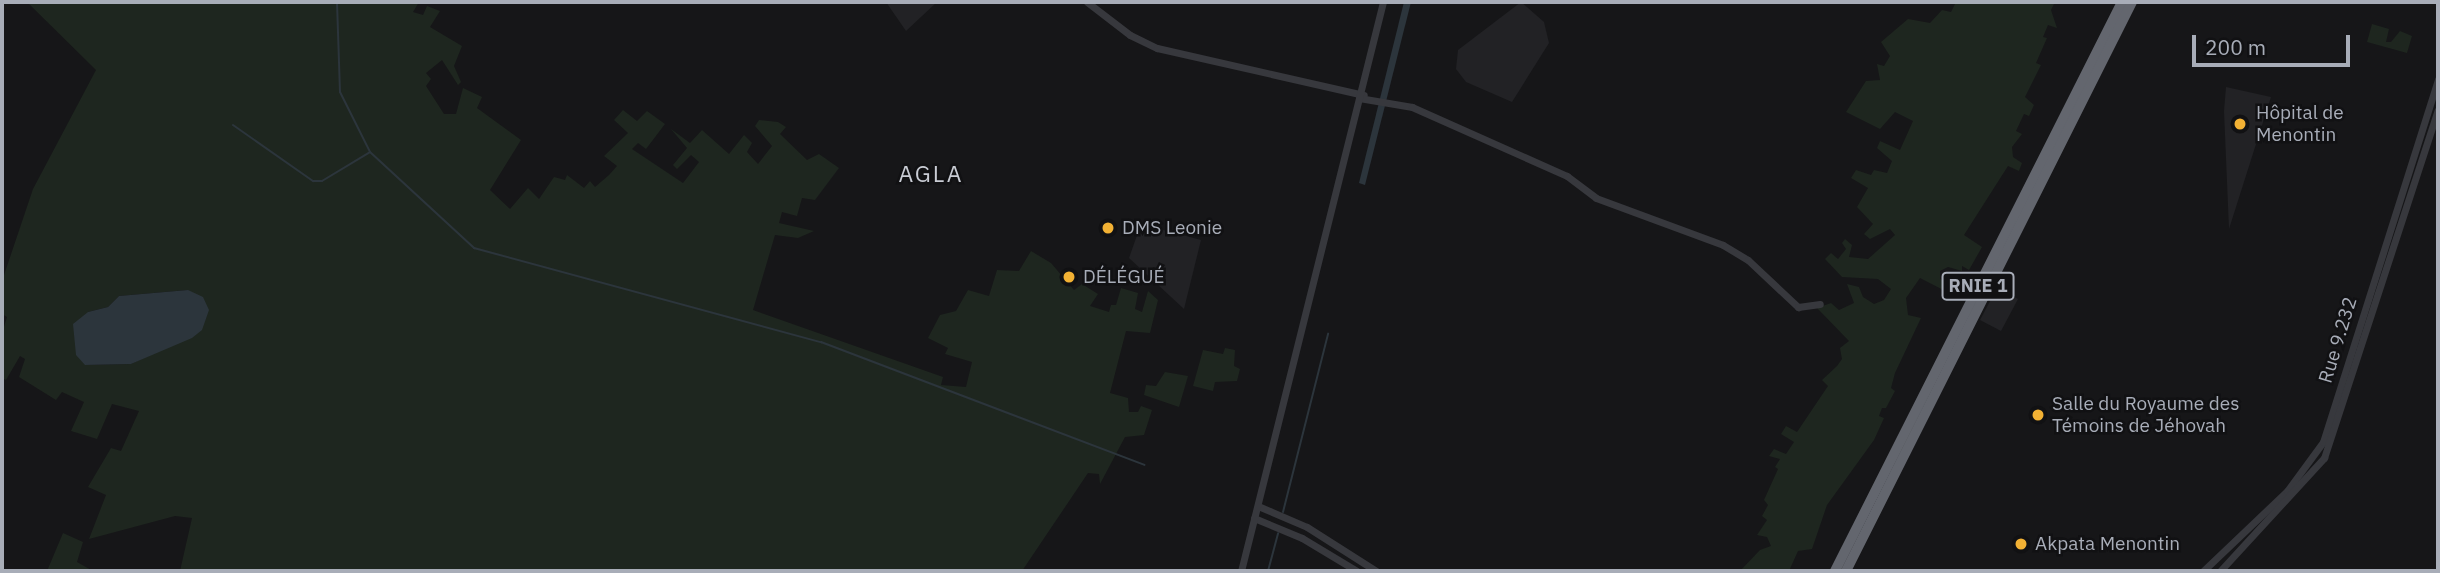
<!DOCTYPE html>
<meta charset="utf-8">
<style>
body{margin:0}
#map{position:relative;width:2440px;height:573px;overflow:hidden;background:#161618;font-family:"IBM Plex Sans",sans-serif}
div>[style]{position:absolute}
.built>*{inset:0;background:#222225}
.green>*{inset:0;background:#1e261f}
.water>*{inset:0;background:#2c353c}
.stream>*{height:2px;margin:-1px;padding:0 1px;transform-origin:1px;border-radius:1px;background:#2c353c}
.minor>*{height:7px;margin:-3.5px;padding:0 3.5px;transform-origin:3.5px;border-radius:3.5px;background:#37383d}
.highway>*{height:10px;margin:-5px;padding:0 5px;transform-origin:5px;border-radius:5px;background:#63666e}
.dots>*{width:19px;height:19px;translate:-50% -50%;box-sizing:border-box;border:4px solid #111113;border-radius:50%}
span{translate:-50% -50%;white-space:nowrap;text-align:center;line-height:1.15;-webkit-text-stroke:5px #111113;paint-order:stroke}
.shield-label span{padding:2px 5px;background:#111113;border:2px solid;border-radius:5px;-webkit-text-stroke-width:0}
.shield-label{font-size:18px;color:#a8adb8;font-weight:700}
.poi-label{font-size:19px;color:#a8adb8}
.left{translate:0 -50%;text-align:left}
.street-label{font-size:19px;color:#a8adb8}
.quarter-label{font-size:23px;color:#c9ccd4;letter-spacing:2px}
.frame{position:absolute;inset:0;border:4px solid #a8adb8;pointer-events:none}
.scale{position:absolute;left:2192px;top:35px;width:158px;height:32px;box-sizing:border-box;border:4px solid #a8adb8;border-top:0;padding-left:9px;font-size:21px;line-height:24px;white-space:nowrap;color:#a8adb8;-webkit-text-stroke:5px #111113;paint-order:stroke}
</style>
<div id="map">
<div class="built">
<i style="clip-path:polygon(886px 2px,937px 2px,906px 31px)"></i>
<i style="clip-path:polygon(1521px 2px,1544px 22px,1549px 43px,1512px 102px,1466px 82px,1456px 69px,1458px 50px)"></i>
<i style="clip-path:polygon(2226px 87px,2271px 97px,2229px 229px,2224px 111px)"></i>
<i style="clip-path:polygon(1141px 224px,1201px 240px,1184px 309px,1129px 258px)"></i>
<i style="clip-path:polygon(1997px 288px,2018px 299px,2001px 331px,1980px 320px)"></i>
</div>
<div class="green">
<i style="clip-path:polygon(evenodd,27px 2px,419px 2px,413px 12px,423px 15px,427px 6px,440px 11px,430px 27px,462px 46px,454px 66px,461px 82px,458px 85px,442px 60px,426px 73px,431px 79px,426px 86px,444px 114px,456px 114px,463px 88px,482px 97px,477px 108px,521px 140px,490px 190px,510px 209px,528px 188px,539px 199px,554px 177px,565px 180px,567px 175px,584px 188px,590px 181px,595px 187px,609px 175px,617px 166px,604px 156px,628px 133px,614px 120px,623px 110px,637px 121px,647px 111px,665px 124px,646px 149px,638px 143px,632px 149px,683px 183px,699px 162px,691px 155px,677px 169px,673px 165px,687px 148px,671px 129px,690px 143px,702px 130px,729px 154px,744px 135px,752px 143px,747px 152px,758px 164px,772px 146px,755px 126px,759px 120px,778px 122px,786px 127px,780px 134px,807px 160px,819px 154px,839px 168px,815px 200px,802px 198px,797px 216px,782px 212px,779px 223px,814px 231px,798px 238px,775px 235px,753px 310px,943px 377px,941px 385px,966px 387px,972px 362px,945px 354px,948px 348px,928px 338px,940px 315px,956px 311px,968px 290px,989px 296px,997px 270px,1019px 271px,1031px 251px,1051px 263px,1074px 290px,1082px 284px,1098px 294px,1090px 306px,1109px 312px,1111px 305px,1116px 305px,1121px 288px,1138px 293px,1135px 309px,1142px 312px,1148px 291px,1158px 300px,1150px 333px,1126px 331px,1110px 393px,1128px 398px,1129px 412px,1138px 412px,1141px 406px,1152px 410px,1144px 435px,1125px 437px,1100px 484px,1099px 474px,1088px 473px,1022px 571px,180px 571px,192px 518px,175px 516px,89px 539px,106px 495px,88px 487px,111px 448px,121px 451px,139px 411px,112px 404px,97px 439px,71px 431px,84px 402px,62px 392px,56px 400px,19px 377px,25px 359px,20px 356px,6px 380px,2px 378px,2px 333px,7px 317px,2px 314px,4px 275px,33px 189px,96px 70px,27px 2px,188px 290px,152px 354px,131px 364px,85px 365px,88px 312px,108px 307px,119px 296px,188px 290px)"></i>
<i style="clip-path:polygon(1956px 2px,2054px 4px,2051px 10px,2057px 28px,2048px 25px,2043px 37px,2047px 38px,2036px 63px,2041px 65px,2025px 97px,2034px 105px,2029px 116px,2024px 114px,2016px 131px,2022px 134px,2012px 147px,2013px 157px,2022px 163px,2019px 171px,2008px 166px,1964px 235px,1982px 247px,1969px 270px,1962px 266px,1962px 271px,1948px 267px,1940px 271px,1940px 279px,1958px 290px,1955px 296px,1920px 278px,1906px 298px,1908px 315px,1921px 318px,1895px 373px,1891px 388px,1895px 391px,1886px 408px,1882px 408px,1879px 416px,1884px 418px,1874px 440px,1827px 505px,1812px 549px,1798px 551px,1789px 571px,1740px 571px,1760px 550px,1771px 546px,1767px 537px,1757px 535px,1767px 520px,1762px 516px,1768px 505px,1764px 500px,1778px 469px,1775px 467px,1780px 459px,1769px 456px,1774px 449px,1786px 454px,1794px 442px,1781px 434px,1786px 426px,1797px 432px,1828px 386px,1822px 380px,1837px 366px,1842px 359px,1840px 348px,1849px 341px,1817px 308px,1831px 303px,1839px 310px,1854px 303px,1847px 284px,1859px 287px,1863px 297px,1874px 304px,1884px 300px,1891px 289px,1878px 279px,1842px 277px,1825px 259px,1831px 253px,1838px 259px,1846px 249px,1842px 243px,1845px 239px,1852px 245px,1849px 257px,1868px 259px,1895px 235px,1890px 229px,1870px 239px,1864px 234px,1873px 224px,1857px 207px,1868px 188px,1851px 178px,1856px 170px,1871px 175px,1874px 170px,1887px 173px,1892px 161px,1877px 148px,1880px 141px,1900px 150px,1913px 121px,1895px 112px,1880px 129px,1846px 112px,1866px 81px,1880px 80px,1877px 64px,1884px 66px,1890px 56px,1881px 42px,1908px 19px,1930px 23px,1942px 10px,1951px 12px)"></i>
<i style="clip-path:polygon(2372px 24px,2389px 29px,2386px 42px,2391px 42px,2400px 31px,2412px 36px,2407px 53px,2367px 42px)"></i>
<i style="clip-path:polygon(1225px 348px,1235px 350px,1234px 366px,1240px 369px,1237px 381px,1215px 382px,1213px 391px,1193px 386px,1203px 350px,1223px 354px)"></i>
<i style="clip-path:polygon(1165px 372px,1188px 376px,1179px 407px,1144px 395px,1146px 385px,1156px 386px)"></i>
<i style="clip-path:polygon(63px 533px,83px 542px,77px 562px,93px 571px,47px 571px)"></i>
</div>
<div class="water">
<i style="clip-path:polygon(1404px 2px,1411px 2px,1365px 185px,1359px 183px)"></i>
<i style="clip-path:polygon(188px 290px,203px 297px,209px 310px,202px 330px,192px 338px,131px 364px,85px 365px,76px 355px,73px 324px,88px 312px,108px 307px,119px 296px)"></i>
</div>
<div class="stream">
<i style="left:337px;top:2px;width:90px;rotate:88.1deg"></i>
<i style="left:340px;top:92px;width:67px;rotate:63.4deg"></i>
<i style="left:370px;top:152px;width:142px;rotate:42.7deg"></i>
<i style="left:474px;top:248px;width:360px;rotate:15.2deg"></i>
<i style="left:821px;top:342px;width:346px;rotate:20.8deg"></i>
<i style="left:233px;top:125px;width:98px;rotate:35deg"></i>
<i style="left:313px;top:181px;width:9px"></i>
<i style="left:322px;top:181px;width:56px;rotate:-31.1deg"></i>
<i style="left:1283px;top:512px;width:184px;rotate:-75.8deg"></i>
<i style="left:1268px;top:571px;width:39px;rotate:-75deg"></i>
</div>
<div class="minor">
<i style="left:1087px;top:2px;width:54px;rotate:37.5deg"></i>
<i style="left:1130px;top:35px;width:30px;rotate:26deg"></i>
<i style="left:1157px;top:48px;width:212px;rotate:12.8deg"></i>
<i style="left:1359px;top:98px;width:54px;rotate:9.6deg"></i>
<i style="left:1412px;top:107px;width:170px;rotate:24deg"></i>
<i style="left:1567px;top:176px;width:36px;rotate:37deg"></i>
<i style="left:1596px;top:198px;width:135px;rotate:20.3deg"></i>
<i style="left:1723px;top:245px;width:29px;rotate:31deg"></i>
<i style="left:1748px;top:260px;width:69px;rotate:43.2deg"></i>
<i style="left:1798px;top:307px;width:22px;rotate:-8deg"></i>
<i style="left:1258px;top:506px;width:53px;rotate:23.2deg"></i>
<i style="left:1307px;top:527px;width:82px;rotate:32.5deg"></i>
<i style="left:1254px;top:518px;width:52px;rotate:22.6deg"></i>
<i style="left:1302px;top:538px;width:64px;rotate:31deg"></i>
<i style="left:1241px;top:571px;width:586px;rotate:-75.99deg"></i>
<i style="left:2203px;top:571px;width:116px;rotate:-43.6deg"></i>
<i style="left:2287px;top:491px;width:61px;rotate:-53.7deg"></i>
<i style="left:2323px;top:442px;width:381px;rotate:-72.4deg"></i>
<i style="left:2220px;top:571px;width:154px;rotate:-47.4deg"></i>
<i style="left:2324px;top:458px;width:366px;rotate:-71.9deg"></i>
</div>
<div class="highway">
<i style="left:1835px;top:571px;width:637px;rotate:-63.23deg"></i>
<i style="left:1846px;top:571px;width:637px;rotate:-63.31deg"></i>
</div>
<div class="dots">
<i style="left:2240px;top:124px;background:#f2b134"></i>
<i style="left:1108px;top:228px;background:#f2b134"></i>
<i style="left:1069px;top:277px;background:#f2b134"></i>
<i style="left:2038px;top:415px;background:#f2b134"></i>
<i style="left:2021px;top:544px;background:#f2b134"></i>
</div>
<div class="shield-label">
<span style="left:1978px;top:286px">RNIE 1</span>
</div>
<div class="poi-label">
<span class="left" style="left:2256px;top:124px">Hôpital de<br>Menontin</span>
<span class="left" style="left:1122px;top:228px">DMS Leonie</span>
<span class="left" style="left:1083px;top:277px">DÉLÉGUÉ</span>
<span class="left" style="left:2052px;top:415px">Salle du Royaume des<br>Témoins de Jéhovah</span>
<span class="left" style="left:2035px;top:544px">Akpata Menontin</span>
</div>
<div class="street-label">
<span style="left:2338px;top:340px;rotate:-73deg">Rue 9.232</span>
</div>
<div class="quarter-label">
<span style="left:931px;top:173px">AGLA</span>
</div>
<div class="frame"></div>
<div class="scale">200 m</div>
</div>
